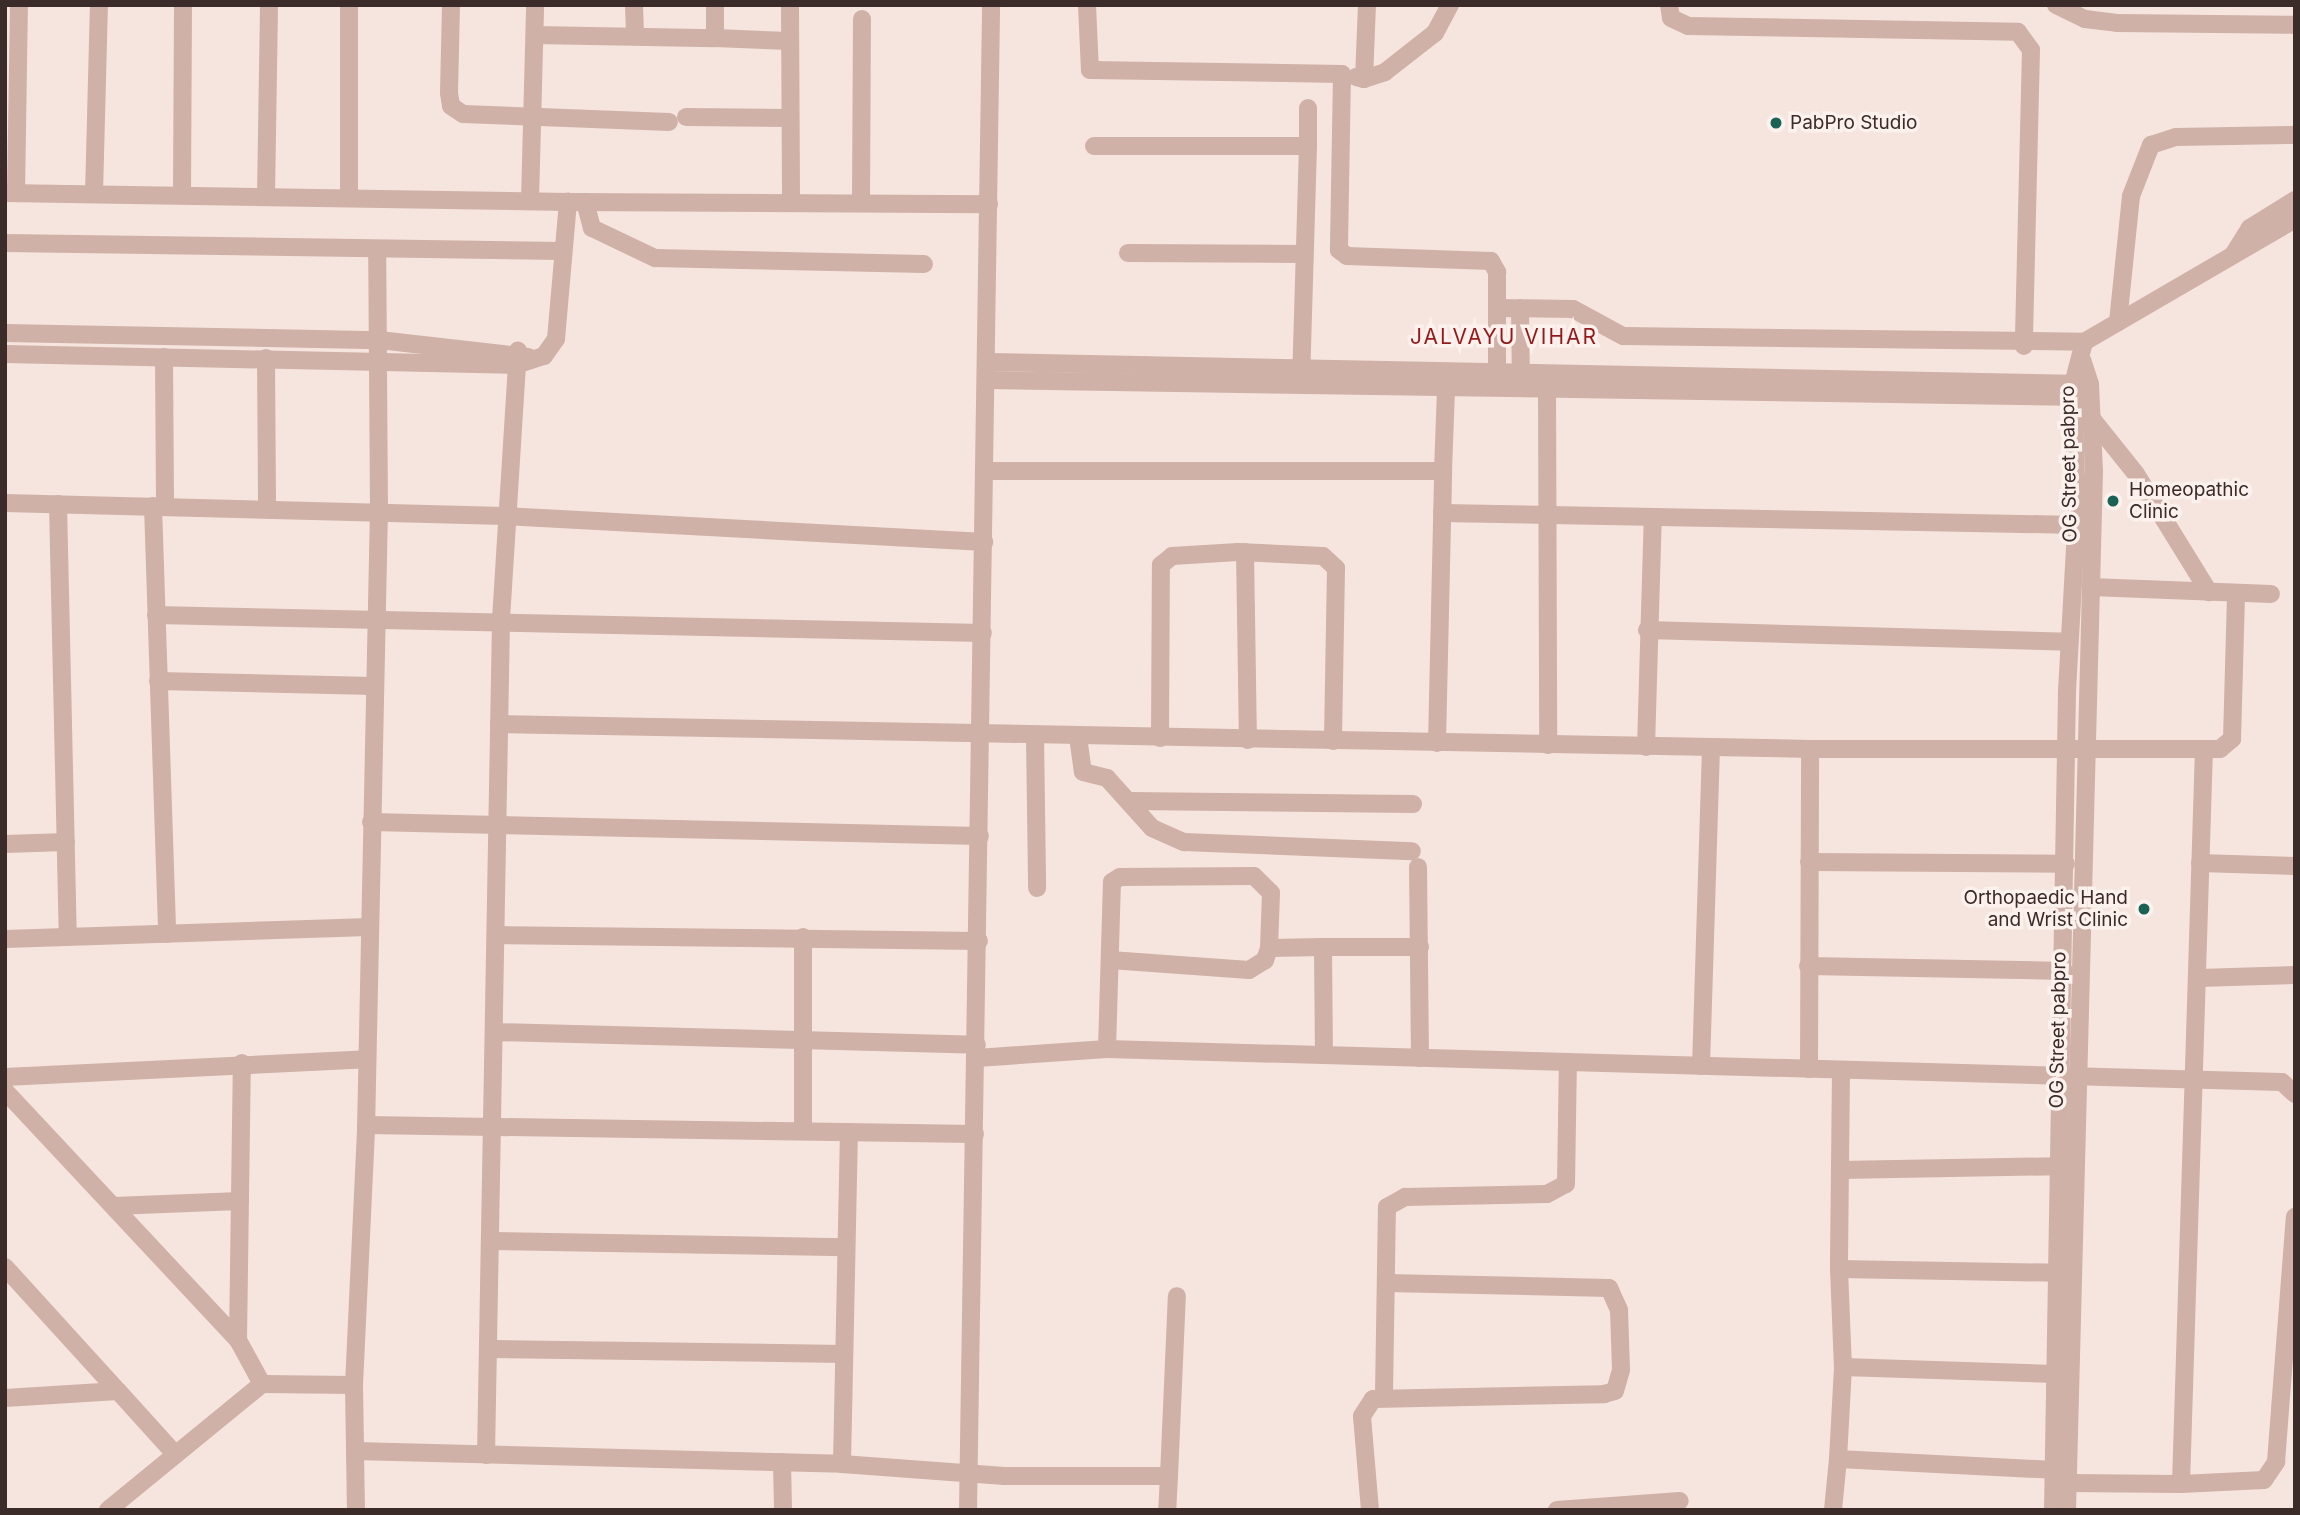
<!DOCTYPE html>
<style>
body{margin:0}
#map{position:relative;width:2300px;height:1515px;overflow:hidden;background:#f5e5de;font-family:Inter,sans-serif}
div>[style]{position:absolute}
.minor>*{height:18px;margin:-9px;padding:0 9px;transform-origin:9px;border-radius:9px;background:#cfb1a8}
.dots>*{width:19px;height:19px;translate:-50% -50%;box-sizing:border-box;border:4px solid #fcf1ec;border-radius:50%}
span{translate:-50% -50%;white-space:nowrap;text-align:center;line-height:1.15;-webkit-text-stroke:7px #fcf1ec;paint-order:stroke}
.poi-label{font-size:19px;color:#3b2b29}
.left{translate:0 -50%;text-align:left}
.right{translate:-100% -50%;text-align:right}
.street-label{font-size:19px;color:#3b2b29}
.neighbourhood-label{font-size:21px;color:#93191a;letter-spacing:2px}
.frame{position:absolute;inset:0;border:7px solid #3b2b29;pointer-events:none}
</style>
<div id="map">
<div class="minor">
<i style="left:451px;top:5px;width:88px;rotate:91.3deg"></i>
<i style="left:449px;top:93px;width:13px;rotate:81deg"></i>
<i style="left:451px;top:106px;width:14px;rotate:34deg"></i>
<i style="left:463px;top:114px;width:206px;rotate:2.2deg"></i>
<i style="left:634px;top:5px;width:30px;rotate:88deg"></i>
<i style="left:790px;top:5px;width:197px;rotate:89.7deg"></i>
<i style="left:1087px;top:5px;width:65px;rotate:87.4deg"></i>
<i style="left:1090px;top:70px;width:252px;rotate:0.9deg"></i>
<i style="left:1342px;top:74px;width:176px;rotate:91deg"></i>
<i style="left:1339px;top:250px;width:10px;rotate:37deg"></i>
<i style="left:1347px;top:256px;width:144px;rotate:2deg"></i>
<i style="left:1491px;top:261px;width:13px;rotate:61deg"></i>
<i style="left:1497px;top:272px;width:111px;rotate:90deg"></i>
<i style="left:1669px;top:5px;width:13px;rotate:81deg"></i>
<i style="left:1671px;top:18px;width:19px;rotate:25deg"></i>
<i style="left:1688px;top:26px;width:330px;rotate:1deg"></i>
<i style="left:2018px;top:32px;width:22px;rotate:54deg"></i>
<i style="left:2031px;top:50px;width:296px;rotate:91.4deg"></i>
<i style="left:2056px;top:5px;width:32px;rotate:26deg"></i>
<i style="left:2085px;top:19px;width:32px;rotate:7deg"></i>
<i style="left:2117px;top:23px;width:178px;rotate:0.6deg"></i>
<i style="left:535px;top:35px;width:180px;rotate:1deg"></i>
<i style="left:715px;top:38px;width:33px;rotate:-90deg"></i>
<i style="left:715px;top:38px;width:75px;rotate:2.3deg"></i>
<i style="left:1356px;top:77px;width:8px;rotate:14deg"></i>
<i style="left:1364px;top:79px;width:74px;rotate:-87.7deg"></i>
<i style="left:1364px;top:79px;width:22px;rotate:-18deg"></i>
<i style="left:1385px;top:72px;width:63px;rotate:-38deg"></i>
<i style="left:1435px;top:33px;width:32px;rotate:-62deg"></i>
<i style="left:686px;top:117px;width:104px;rotate:0.6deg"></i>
<i style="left:1094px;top:146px;width:214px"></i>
<i style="left:1308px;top:146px;width:234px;rotate:91.7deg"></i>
<i style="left:1308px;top:146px;width:38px;rotate:-90deg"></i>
<i style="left:5px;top:193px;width:563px;rotate:0.92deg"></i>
<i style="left:16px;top:193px;width:188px;rotate:-89.1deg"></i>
<i style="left:94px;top:194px;width:189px;rotate:-88.5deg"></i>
<i style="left:182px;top:195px;width:190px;rotate:-89.7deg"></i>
<i style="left:266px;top:197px;width:192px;rotate:-89.1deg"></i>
<i style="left:349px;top:198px;width:193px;rotate:-90deg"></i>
<i style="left:530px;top:201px;width:196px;rotate:-88.5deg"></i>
<i style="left:585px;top:202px;width:27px;rotate:75deg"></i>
<i style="left:592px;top:228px;width:70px;rotate:25.5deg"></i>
<i style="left:655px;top:258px;width:269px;rotate:1.3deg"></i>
<i style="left:861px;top:203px;width:184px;rotate:-89.7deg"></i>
<i style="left:5px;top:243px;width:557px;rotate:0.82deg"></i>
<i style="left:1128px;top:253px;width:175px;rotate:0.3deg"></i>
<i style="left:2233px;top:255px;width:32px;rotate:-58deg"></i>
<i style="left:2250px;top:228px;width:53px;rotate:-31.9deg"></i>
<i style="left:1498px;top:308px;width:75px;rotate:0.8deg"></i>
<i style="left:1573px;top:309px;width:57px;rotate:28.4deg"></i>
<i style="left:1623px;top:336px;width:461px;rotate:0.7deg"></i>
<i style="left:1520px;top:308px;width:77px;rotate:89.3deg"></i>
<i style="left:2118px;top:322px;width:127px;rotate:-84.1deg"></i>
<i style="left:2131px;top:196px;width:55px;rotate:-68.6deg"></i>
<i style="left:2151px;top:145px;width:26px;rotate:-18deg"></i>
<i style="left:2176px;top:137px;width:119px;rotate:-1deg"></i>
<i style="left:5px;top:333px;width:374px;rotate:1.1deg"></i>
<i style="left:379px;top:340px;width:150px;rotate:6.5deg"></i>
<i style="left:5px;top:354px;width:511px;rotate:1.23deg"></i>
<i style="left:516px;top:365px;width:29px;rotate:-18deg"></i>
<i style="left:544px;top:356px;width:21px;rotate:-55deg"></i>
<i style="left:556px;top:339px;width:138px;rotate:-85deg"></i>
<i style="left:568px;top:202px;width:421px;rotate:0.3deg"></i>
<i style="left:164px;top:357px;width:149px;rotate:89.6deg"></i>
<i style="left:266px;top:358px;width:150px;rotate:89.6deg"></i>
<i style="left:987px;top:362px;width:1096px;rotate:1.15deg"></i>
<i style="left:987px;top:380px;width:1096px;rotate:0.89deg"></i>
<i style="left:1547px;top:387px;width:358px;rotate:89.8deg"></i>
<i style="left:2092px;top:419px;width:70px;rotate:51.3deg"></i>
<i style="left:2136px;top:474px;width:139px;rotate:58.3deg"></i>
<i style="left:986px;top:471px;width:457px"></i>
<i style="left:1443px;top:471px;width:83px;rotate:-87.9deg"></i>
<i style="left:5px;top:503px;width:500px;rotate:1.49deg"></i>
<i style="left:505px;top:516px;width:480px;rotate:3.1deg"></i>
<i style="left:58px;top:504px;width:433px;rotate:88.7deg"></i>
<i style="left:153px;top:506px;width:428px;rotate:88.1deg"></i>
<i style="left:1442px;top:513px;width:635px;rotate:1.08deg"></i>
<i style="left:1245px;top:552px;width:188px;rotate:89.1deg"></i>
<i style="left:2091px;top:587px;width:180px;rotate:2.2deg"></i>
<i style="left:156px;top:615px;width:827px;rotate:1.25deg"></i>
<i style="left:1647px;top:630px;width:422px;rotate:1.6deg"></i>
<i style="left:158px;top:681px;width:216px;rotate:1.3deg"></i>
<i style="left:499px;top:724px;width:1311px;rotate:1.09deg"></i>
<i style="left:1810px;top:749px;width:410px"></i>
<i style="left:2220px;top:749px;width:16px;rotate:-40deg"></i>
<i style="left:2232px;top:739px;width:146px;rotate:-88.4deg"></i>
<i style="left:1035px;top:736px;width:152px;rotate:89.2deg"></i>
<i style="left:1078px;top:737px;width:35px;rotate:82deg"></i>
<i style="left:1083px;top:772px;width:25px;rotate:14deg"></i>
<i style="left:1107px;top:778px;width:67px;rotate:48deg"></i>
<i style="left:1152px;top:828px;width:35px;rotate:24deg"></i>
<i style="left:1184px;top:842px;width:228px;rotate:2.3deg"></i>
<i style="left:1160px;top:738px;width:173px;rotate:-89.7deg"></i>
<i style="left:1161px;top:565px;width:14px;rotate:-39deg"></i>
<i style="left:1172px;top:556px;width:66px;rotate:-3.5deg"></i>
<i style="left:1238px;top:552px;width:85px;rotate:2.7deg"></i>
<i style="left:1323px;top:556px;width:18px;rotate:43deg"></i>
<i style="left:1336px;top:568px;width:173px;rotate:91deg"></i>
<i style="left:1437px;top:743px;width:272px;rotate:-88.7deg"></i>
<i style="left:1646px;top:747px;width:230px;rotate:-88.3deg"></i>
<i style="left:1128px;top:801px;width:285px;rotate:0.6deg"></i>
<i style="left:371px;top:822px;width:609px;rotate:1.32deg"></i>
<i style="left:5px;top:844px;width:61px;rotate:-1.9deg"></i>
<i style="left:1809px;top:862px;width:257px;rotate:0.4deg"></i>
<i style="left:2200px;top:863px;width:95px;rotate:1.8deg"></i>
<i style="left:1418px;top:867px;width:191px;rotate:89.4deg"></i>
<i style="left:497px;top:935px;width:482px;rotate:0.7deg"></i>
<i style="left:803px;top:937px;width:194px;rotate:90deg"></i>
<i style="left:5px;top:939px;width:364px;rotate:-1.9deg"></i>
<i style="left:1323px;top:947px;width:97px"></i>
<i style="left:1269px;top:948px;width:54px;rotate:-1.1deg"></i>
<i style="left:1323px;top:947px;width:108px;rotate:89.5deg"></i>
<i style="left:1808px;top:966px;width:256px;rotate:1.1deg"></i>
<i style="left:2199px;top:978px;width:96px;rotate:-1.8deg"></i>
<i style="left:494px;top:1032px;width:483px;rotate:1.5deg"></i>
<i style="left:1107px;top:1049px;width:167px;rotate:-88.3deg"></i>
<i style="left:1112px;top:882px;width:9px;rotate:-32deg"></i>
<i style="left:1120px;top:877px;width:134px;rotate:-0.4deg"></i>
<i style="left:1254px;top:876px;width:24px;rotate:45deg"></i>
<i style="left:1271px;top:893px;width:55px;rotate:92.1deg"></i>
<i style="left:1269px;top:948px;width:13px;rotate:108deg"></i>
<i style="left:1265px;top:960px;width:19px;rotate:148deg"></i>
<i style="left:1249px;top:970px;width:139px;rotate:-175.9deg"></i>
<i style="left:977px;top:1058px;width:130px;rotate:-4deg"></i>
<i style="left:1107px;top:1049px;width:1175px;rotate:1.61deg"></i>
<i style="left:2282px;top:1082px;width:18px;rotate:43deg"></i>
<i style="left:1701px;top:1066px;width:318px;rotate:-88.2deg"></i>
<i style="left:1809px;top:1069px;width:320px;rotate:-89.8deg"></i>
<i style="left:1841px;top:1070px;width:199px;rotate:90.6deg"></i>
<i style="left:1839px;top:1269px;width:219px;rotate:1deg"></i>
<i style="left:5px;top:1077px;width:362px;rotate:-2.8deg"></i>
<i style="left:5px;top:1091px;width:341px;rotate:46.9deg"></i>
<i style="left:238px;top:1340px;width:50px;rotate:61.4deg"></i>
<i style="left:366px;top:1125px;width:609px;rotate:0.85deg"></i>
<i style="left:1840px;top:1170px;width:219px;rotate:-1deg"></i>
<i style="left:114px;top:1206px;width:126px;rotate:-2.3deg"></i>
<i style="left:490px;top:1241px;width:356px;rotate:1deg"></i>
<i style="left:5px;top:1267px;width:168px;rotate:47.7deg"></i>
<i style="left:1839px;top:1269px;width:98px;rotate:87.7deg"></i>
<i style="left:1843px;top:1367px;width:212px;rotate:1.9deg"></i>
<i style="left:238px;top:1340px;width:277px;rotate:-89.2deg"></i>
<i style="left:488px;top:1349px;width:356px;rotate:0.8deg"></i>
<i style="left:1843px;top:1367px;width:92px;rotate:93.1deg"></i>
<i style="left:1838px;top:1459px;width:215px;rotate:2.9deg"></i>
<i style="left:354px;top:1385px;width:255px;rotate:-87.3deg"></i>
<i style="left:366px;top:1130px;width:619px;rotate:-88.8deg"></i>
<i style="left:379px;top:511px;width:262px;rotate:-90.4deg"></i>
<i style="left:1384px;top:1395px;width:188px;rotate:-89.1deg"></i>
<i style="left:1387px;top:1207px;width:21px;rotate:-29deg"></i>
<i style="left:1405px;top:1197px;width:142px;rotate:-1.2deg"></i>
<i style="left:1547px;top:1194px;width:21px;rotate:-28deg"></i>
<i style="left:1566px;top:1184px;width:122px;rotate:-89.1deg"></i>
<i style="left:5px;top:1398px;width:113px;rotate:-3.5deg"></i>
<i style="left:118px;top:1391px;width:85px;rotate:47.9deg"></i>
<i style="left:486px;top:1455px;width:836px;rotate:-88.97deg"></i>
<i style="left:501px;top:619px;width:269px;rotate:-86.4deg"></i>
<i style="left:782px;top:1462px;width:48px;rotate:88.8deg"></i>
<i style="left:842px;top:1464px;width:332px;rotate:-88.8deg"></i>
<i style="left:1169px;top:1476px;width:180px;rotate:-87.5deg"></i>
<i style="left:2067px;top:1483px;width:114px;rotate:0.5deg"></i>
<i style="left:2181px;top:1484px;width:734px;rotate:-88.21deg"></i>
<i style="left:2181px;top:1484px;width:83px;rotate:-2.8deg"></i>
<i style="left:2264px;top:1480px;width:22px;rotate:-56deg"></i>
<i style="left:2276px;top:1462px;width:246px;rotate:-85.6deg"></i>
<i style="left:108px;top:1510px;width:199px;rotate:-39.3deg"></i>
<i style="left:262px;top:1384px;width:92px;rotate:0.6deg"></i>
<i style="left:354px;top:1385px;width:66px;rotate:89.1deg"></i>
<i style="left:356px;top:1510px;width:59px;rotate:-91deg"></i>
<i style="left:355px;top:1451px;width:487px;rotate:1.5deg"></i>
<i style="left:842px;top:1464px;width:163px;rotate:4.2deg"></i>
<i style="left:1005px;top:1476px;width:164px"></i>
<i style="left:1169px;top:1476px;width:34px;rotate:93deg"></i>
<i style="left:968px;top:1510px;width:1505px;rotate:-89.12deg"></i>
<i style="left:1370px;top:1510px;width:94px;rotate:-94.9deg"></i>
<i style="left:1362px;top:1416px;width:20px;rotate:-57deg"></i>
<i style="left:1373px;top:1399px;width:231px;rotate:-1.2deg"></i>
<i style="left:1604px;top:1394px;width:11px;rotate:-15deg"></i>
<i style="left:1615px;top:1391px;width:22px;rotate:-74deg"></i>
<i style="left:1621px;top:1370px;width:60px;rotate:-91.9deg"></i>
<i style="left:1619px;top:1310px;width:24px;rotate:-114deg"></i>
<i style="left:1609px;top:1288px;width:222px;rotate:-178.7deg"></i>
<i style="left:1557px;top:1510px;width:123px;rotate:-4.2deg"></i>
<i style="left:1833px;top:1510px;width:51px;rotate:-84.4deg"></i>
<i style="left:2053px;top:1510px;width:819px;rotate:-89.02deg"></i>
<i style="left:2067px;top:691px;width:181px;rotate:-86.8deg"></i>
<i style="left:2077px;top:510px;width:126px;rotate:-91.8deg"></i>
<i style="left:2073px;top:384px;width:43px;rotate:-75.3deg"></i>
<i style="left:2084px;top:342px;width:244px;rotate:-30.2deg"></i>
<i style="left:2067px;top:1510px;width:1038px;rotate:-88.51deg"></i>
<i style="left:2094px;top:472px;width:88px;rotate:-92.6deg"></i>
<i style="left:2090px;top:384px;width:25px;rotate:-108deg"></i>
</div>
<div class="dots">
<i style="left:1776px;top:123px;background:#1a6255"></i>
<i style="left:2113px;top:501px;background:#1a6255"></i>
<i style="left:2144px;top:909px;background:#1a6255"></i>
</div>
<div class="poi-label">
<span class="left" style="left:1790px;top:123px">PabPro Studio</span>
<span class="left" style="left:2129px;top:501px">Homeopathic<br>Clinic</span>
<span class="right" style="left:2128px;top:909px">Orthopaedic Hand<br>and Wrist Clinic</span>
</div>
<div class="street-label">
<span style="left:2069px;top:464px;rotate:-91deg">OG Street pabpro</span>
<span style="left:2058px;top:1030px;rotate:-89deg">OG Street pabpro</span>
</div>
<div class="neighbourhood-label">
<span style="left:1504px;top:337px">JALVAYU VIHAR</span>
</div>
<div class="frame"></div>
</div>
